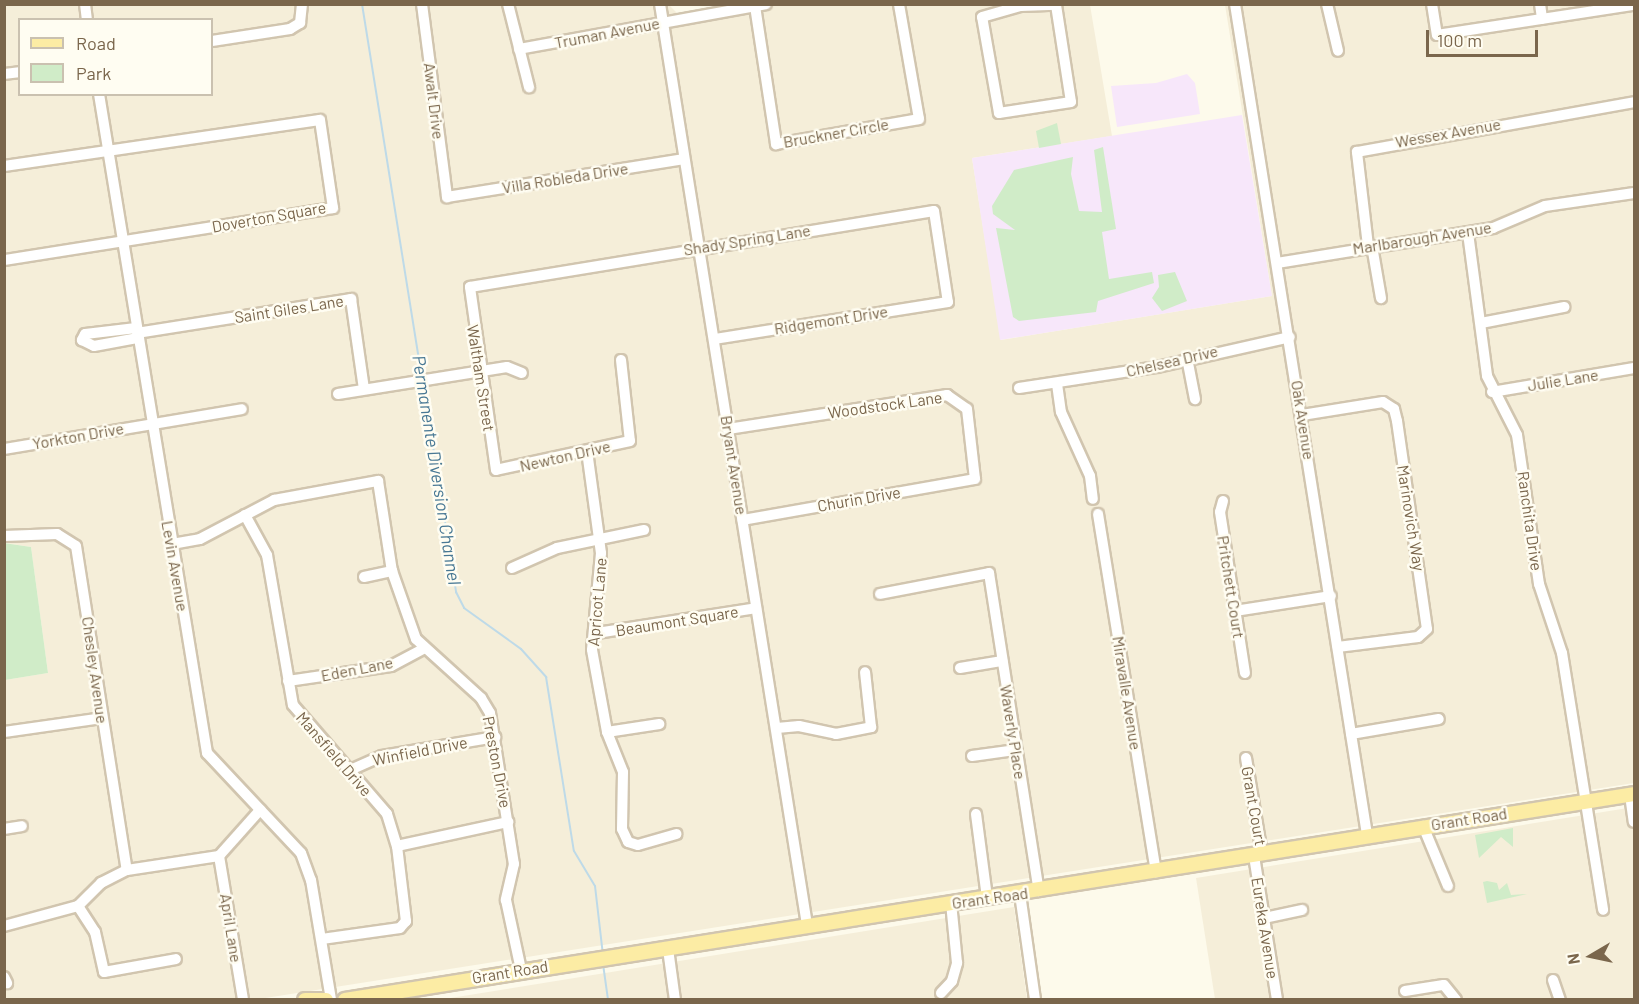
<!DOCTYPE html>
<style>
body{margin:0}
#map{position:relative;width:1639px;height:1004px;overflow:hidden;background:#fdfaeb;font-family:Barlow,sans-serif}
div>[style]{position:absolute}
.residential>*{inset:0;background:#f5eed9}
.education>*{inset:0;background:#f7e7fa}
.green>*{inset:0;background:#d0ecc8}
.stream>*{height:2px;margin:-1px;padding:0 1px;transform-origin:1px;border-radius:1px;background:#bedae8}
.roads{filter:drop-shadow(2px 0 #d1c5af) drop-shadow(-2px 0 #d1c5af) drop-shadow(0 2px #d1c5af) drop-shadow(0 -2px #d1c5af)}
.minor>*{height:10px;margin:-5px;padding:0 5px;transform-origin:5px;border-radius:5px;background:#fff}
.major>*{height:14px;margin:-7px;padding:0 7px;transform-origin:7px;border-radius:7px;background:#fceca4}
span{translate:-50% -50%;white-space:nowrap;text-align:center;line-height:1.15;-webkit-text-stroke:5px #fffdf2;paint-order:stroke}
.street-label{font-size:16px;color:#7a664c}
.water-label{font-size:18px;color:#487894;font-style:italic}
.frame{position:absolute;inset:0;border:6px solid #7a664c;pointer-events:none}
.legend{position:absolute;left:18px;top:18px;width:195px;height:78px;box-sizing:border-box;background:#fffdf2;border:2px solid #cac1b0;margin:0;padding:8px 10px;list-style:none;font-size:18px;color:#7a664c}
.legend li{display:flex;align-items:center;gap:12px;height:30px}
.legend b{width:30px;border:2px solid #cac1b0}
.north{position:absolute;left:1561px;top:926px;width:60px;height:60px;-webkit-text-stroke:4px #fffdf2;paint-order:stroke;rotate:261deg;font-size:16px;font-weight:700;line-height:24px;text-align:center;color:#7a664c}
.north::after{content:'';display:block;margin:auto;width:21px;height:27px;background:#7a664c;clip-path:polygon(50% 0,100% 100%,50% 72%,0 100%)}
.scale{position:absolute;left:1426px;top:30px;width:112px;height:27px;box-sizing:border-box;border:3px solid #7a664c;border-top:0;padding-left:8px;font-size:18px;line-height:21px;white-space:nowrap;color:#7a664c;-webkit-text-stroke:4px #fffdf2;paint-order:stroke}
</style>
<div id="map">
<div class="residential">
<i style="clip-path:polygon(evenodd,668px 4px,677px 13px,729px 4px,1090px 5px,1112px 136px,972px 158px,1001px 340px,1272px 296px,1225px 5px,1634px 5px,1634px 783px,259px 999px,5px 1000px,5px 680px,48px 673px,31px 547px,5px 543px,5px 5px,668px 4px,20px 20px,212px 20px,212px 94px,20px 94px,20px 20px)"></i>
<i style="clip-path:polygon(1634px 807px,1634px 999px,1215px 999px,1196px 878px)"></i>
<i style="clip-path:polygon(1014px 907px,1027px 999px,438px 1000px)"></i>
</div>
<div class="education">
<i style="clip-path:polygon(1187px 74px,1195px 83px,1200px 114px,1117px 127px,1111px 86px,1156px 83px)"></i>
<i style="clip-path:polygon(1242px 115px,1272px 296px,1000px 340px,972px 158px)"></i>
</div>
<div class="green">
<i style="clip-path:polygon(1057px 123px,1061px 144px,1039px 148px,1036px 131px)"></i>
<i style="clip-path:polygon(1103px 147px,1116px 229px,1102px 232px,1109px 279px,1152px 272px,1154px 283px,1098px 301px,1096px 312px,1019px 321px,1013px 317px,996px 228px,1015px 230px,993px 214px,992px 206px,1014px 170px,1073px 157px,1071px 174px,1079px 211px,1102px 212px,1094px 150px)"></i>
<i style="clip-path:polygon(1175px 272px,1187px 301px,1162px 311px,1152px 298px,1159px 287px,1158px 275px)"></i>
<i style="clip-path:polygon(4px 543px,31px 547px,48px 673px,5px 680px)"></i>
<i style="clip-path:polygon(1513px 828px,1513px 847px,1501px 837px,1479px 858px,1475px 835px)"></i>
<i style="clip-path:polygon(1487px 881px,1497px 883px,1499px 890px,1507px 883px,1511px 895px,1527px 894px,1487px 903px,1483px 882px)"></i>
</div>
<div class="stream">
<i style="left:362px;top:4px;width:378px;rotate:80.9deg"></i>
<i style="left:423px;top:383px;width:212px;rotate:81deg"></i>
<i style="left:456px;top:592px;width:18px;rotate:63deg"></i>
<i style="left:464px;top:608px;width:70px;rotate:35.7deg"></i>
<i style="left:521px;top:649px;width:38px;rotate:48deg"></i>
<i style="left:546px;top:677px;width:176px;rotate:80.9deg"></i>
<i style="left:574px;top:851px;width:41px;rotate:59deg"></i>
<i style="left:595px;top:886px;width:69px;rotate:83.4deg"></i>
<i style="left:603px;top:964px;width:36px;rotate:82deg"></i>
</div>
<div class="roads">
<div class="minor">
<i style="left:85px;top:4px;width:16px;rotate:83deg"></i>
<i style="left:422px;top:4px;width:195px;rotate:82.6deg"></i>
<i style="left:447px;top:197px;width:240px;rotate:-9.1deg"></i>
<i style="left:508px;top:4px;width:86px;rotate:75.8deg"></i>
<i style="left:660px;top:4px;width:933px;rotate:80.93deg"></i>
<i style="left:1235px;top:4px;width:841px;rotate:80.97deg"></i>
<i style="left:1327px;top:4px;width:48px;rotate:76.8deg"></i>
<i style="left:1432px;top:4px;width:31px;rotate:81deg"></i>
<i style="left:1437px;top:35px;width:199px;rotate:-8.7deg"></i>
<i style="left:1540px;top:4px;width:15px;rotate:82deg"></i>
<i style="left:1056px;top:5px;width:98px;rotate:81.2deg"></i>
<i style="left:1071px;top:102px;width:73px;rotate:171.3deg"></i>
<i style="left:999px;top:113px;width:97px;rotate:-100deg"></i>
<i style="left:982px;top:17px;width:40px;rotate:-16deg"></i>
<i style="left:1020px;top:6px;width:36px;rotate:-2deg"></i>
<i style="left:755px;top:6px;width:140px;rotate:81.3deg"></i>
<i style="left:776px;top:144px;width:145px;rotate:-9.9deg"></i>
<i style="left:919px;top:119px;width:117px;rotate:-99.9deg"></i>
<i style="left:212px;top:41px;width:79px;rotate:-8.7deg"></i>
<i style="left:290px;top:29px;width:12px;rotate:-31deg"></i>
<i style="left:300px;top:23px;width:19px;rotate:-84deg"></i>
<i style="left:519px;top:49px;width:251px;rotate:-10.3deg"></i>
<i style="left:4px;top:74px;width:16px;rotate:-7deg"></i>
<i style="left:99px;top:94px;width:668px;rotate:80.69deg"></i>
<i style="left:207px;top:753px;width:137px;rotate:46.8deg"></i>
<i style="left:301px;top:853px;width:29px;rotate:70deg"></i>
<i style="left:311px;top:880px;width:122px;rotate:80.5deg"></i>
<i style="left:4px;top:166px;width:319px;rotate:-8.3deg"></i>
<i style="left:320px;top:120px;width:89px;rotate:81.6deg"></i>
<i style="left:333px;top:208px;width:333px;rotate:171deg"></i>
<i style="left:1468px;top:233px;width:144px;rotate:82.4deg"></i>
<i style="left:1487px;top:376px;width:66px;rotate:63deg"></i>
<i style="left:1517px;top:435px;width:151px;rotate:81.6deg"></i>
<i style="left:1539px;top:584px;width:73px;rotate:71.6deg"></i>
<i style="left:1562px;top:653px;width:260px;rotate:80.9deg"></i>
<i style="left:1368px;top:246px;width:95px;rotate:-96.7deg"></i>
<i style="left:1357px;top:152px;width:281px;rotate:-10.2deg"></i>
<i style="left:1372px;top:246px;width:53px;rotate:80.2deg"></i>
<i style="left:1277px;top:263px;width:219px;rotate:-9.2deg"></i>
<i style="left:1493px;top:228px;width:56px;rotate:-22.9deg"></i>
<i style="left:1545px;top:206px;width:90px;rotate:-8.3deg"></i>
<i style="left:1481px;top:323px;width:85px;rotate:-10.9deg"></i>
<i style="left:136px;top:328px;width:51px;rotate:173.3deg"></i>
<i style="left:85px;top:334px;width:7px;rotate:117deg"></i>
<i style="left:82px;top:340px;width:13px;rotate:27deg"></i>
<i style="left:94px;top:346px;width:45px;rotate:-10.3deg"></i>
<i style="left:137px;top:333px;width:217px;rotate:-9deg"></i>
<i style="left:351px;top:299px;width:91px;rotate:81.8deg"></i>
<i style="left:1187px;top:358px;width:42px;rotate:79deg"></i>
<i style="left:621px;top:360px;width:81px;rotate:83.7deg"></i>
<i style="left:630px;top:441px;width:137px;rotate:167.8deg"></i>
<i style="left:496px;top:470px;width:185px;rotate:-98.1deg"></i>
<i style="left:470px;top:287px;width:470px;rotate:-9.3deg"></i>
<i style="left:934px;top:211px;width:92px;rotate:81.3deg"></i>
<i style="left:948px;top:302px;width:237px;rotate:171deg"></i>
<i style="left:1057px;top:384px;width:28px;rotate:82deg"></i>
<i style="left:1061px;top:412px;width:70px;rotate:65.6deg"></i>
<i style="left:1090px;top:476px;width:23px;rotate:83deg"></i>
<i style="left:1019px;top:388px;width:140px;rotate:-8.7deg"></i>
<i style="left:1157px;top:367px;width:136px;rotate:-12.7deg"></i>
<i style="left:1492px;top:392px;width:144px;rotate:-9.6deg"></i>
<i style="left:338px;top:394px;width:171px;rotate:-9.1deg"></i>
<i style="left:507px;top:367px;width:16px;rotate:22deg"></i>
<i style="left:1302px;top:415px;width:82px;rotate:-9.1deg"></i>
<i style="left:1383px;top:402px;width:13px;rotate:32deg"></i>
<i style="left:1394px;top:409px;width:12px;rotate:76deg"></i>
<i style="left:1397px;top:421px;width:210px;rotate:81.8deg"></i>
<i style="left:1427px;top:629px;width:12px;rotate:138deg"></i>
<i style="left:1418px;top:637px;width:81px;rotate:172.9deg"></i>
<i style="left:728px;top:429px;width:222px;rotate:-8.8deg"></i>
<i style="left:947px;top:395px;width:24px;rotate:35deg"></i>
<i style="left:967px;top:409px;width:70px;rotate:83.5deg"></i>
<i style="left:975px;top:479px;width:236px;rotate:170deg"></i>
<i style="left:4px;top:449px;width:241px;rotate:-9.5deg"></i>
<i style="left:587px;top:451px;width:103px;rotate:82.2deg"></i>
<i style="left:601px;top:553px;width:97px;rotate:95.3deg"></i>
<i style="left:592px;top:650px;width:83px;rotate:79.6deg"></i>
<i style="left:607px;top:732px;width:43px;rotate:68.2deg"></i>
<i style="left:623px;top:772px;width:57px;rotate:91deg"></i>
<i style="left:622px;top:829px;width:14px;rotate:65deg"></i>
<i style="left:628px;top:842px;width:10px;rotate:17deg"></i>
<i style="left:638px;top:845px;width:40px;rotate:-16deg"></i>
<i style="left:1223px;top:501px;width:11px;rotate:105deg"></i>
<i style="left:1220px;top:512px;width:163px;rotate:81.2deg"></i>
<i style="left:1098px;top:514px;width:363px;rotate:80.8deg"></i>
<i style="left:245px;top:515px;width:46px;rotate:61.2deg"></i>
<i style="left:267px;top:555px;width:152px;rotate:80.2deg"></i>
<i style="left:293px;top:705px;width:144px;rotate:49.2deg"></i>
<i style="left:387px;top:814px;width:34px;rotate:73deg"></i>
<i style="left:397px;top:846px;width:76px;rotate:83.2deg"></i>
<i style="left:406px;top:921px;width:9px;rotate:131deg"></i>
<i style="left:400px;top:928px;width:79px;rotate:172deg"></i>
<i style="left:4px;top:536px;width:53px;rotate:-2.2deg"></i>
<i style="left:57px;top:534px;width:22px;rotate:32deg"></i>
<i style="left:76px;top:546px;width:328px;rotate:81.1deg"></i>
<i style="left:172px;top:544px;width:28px;rotate:-10deg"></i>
<i style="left:200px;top:539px;width:84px;rotate:-27.8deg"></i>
<i style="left:274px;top:500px;width:106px;rotate:-10.4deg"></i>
<i style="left:378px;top:481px;width:91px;rotate:81.2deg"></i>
<i style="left:392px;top:571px;width:72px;rotate:70.6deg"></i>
<i style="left:416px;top:639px;width:88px;rotate:42.2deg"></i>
<i style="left:481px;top:698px;width:17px;rotate:59deg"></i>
<i style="left:490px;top:713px;width:153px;rotate:81deg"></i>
<i style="left:514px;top:864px;width:37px;rotate:103deg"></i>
<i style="left:506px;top:900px;width:72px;rotate:77.9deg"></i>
<i style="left:512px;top:568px;width:49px;rotate:-24deg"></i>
<i style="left:557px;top:548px;width:89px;rotate:-11.7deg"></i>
<i style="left:364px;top:577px;width:29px;rotate:-12deg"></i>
<i style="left:880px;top:594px;width:111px;rotate:-10.9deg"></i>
<i style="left:989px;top:573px;width:322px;rotate:81.1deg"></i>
<i style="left:1235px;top:611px;width:97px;rotate:-8.9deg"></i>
<i style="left:597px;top:633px;width:161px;rotate:-8.9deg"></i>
<i style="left:960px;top:668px;width:43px;rotate:-9.5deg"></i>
<i style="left:288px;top:681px;width:104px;rotate:-8.3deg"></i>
<i style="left:391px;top:666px;width:36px;rotate:-28deg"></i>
<i style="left:777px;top:728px;width:22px;rotate:-5deg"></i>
<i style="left:799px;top:726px;width:38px;rotate:12deg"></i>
<i style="left:836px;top:734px;width:36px;rotate:-11deg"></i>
<i style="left:871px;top:727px;width:55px;rotate:-96.2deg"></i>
<i style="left:4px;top:732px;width:99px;rotate:-8.1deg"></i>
<i style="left:607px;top:732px;width:53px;rotate:-8.7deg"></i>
<i style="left:1351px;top:734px;width:89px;rotate:-9.7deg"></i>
<i style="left:972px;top:756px;width:43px;rotate:-7.9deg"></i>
<i style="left:1246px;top:758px;width:97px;rotate:80.5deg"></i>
<i style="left:348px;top:771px;width:37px;rotate:-24deg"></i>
<i style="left:382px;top:756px;width:115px;rotate:-9.5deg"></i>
<i style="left:1630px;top:795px;width:27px;rotate:82deg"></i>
<i style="left:976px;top:814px;width:85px;rotate:82.5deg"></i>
<i style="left:1423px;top:826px;width:65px;rotate:67.4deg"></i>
<i style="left:4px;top:829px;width:18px;rotate:-9deg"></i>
<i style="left:397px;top:846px;width:114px;rotate:-12.2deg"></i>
<i style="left:219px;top:856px;width:146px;rotate:80.5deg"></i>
<i style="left:1254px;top:856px;width:146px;rotate:80.9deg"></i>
<i style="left:1020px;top:894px;width:107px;rotate:81.9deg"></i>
<i style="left:78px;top:906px;width:31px;rotate:57deg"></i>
<i style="left:95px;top:932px;width:41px;rotate:77.3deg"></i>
<i style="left:104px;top:972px;width:73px;rotate:-10.2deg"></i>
<i style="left:1264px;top:918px;width:39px;rotate:-12deg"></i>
<i style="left:4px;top:926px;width:77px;rotate:-15.1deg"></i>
<i style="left:78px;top:906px;width:33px;rotate:-45deg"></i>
<i style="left:101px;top:883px;width:29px;rotate:-27deg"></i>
<i style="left:127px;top:870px;width:93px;rotate:-8.7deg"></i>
<i style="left:219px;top:856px;width:62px;rotate:-48.3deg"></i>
<i style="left:668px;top:949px;width:51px;rotate:82.2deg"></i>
<i style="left:4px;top:977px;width:7px;rotate:63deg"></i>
<i style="left:1553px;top:980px;width:21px;rotate:71deg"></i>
<i style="left:1405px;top:991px;width:39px;rotate:-9deg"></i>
<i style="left:1444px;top:985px;width:19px;rotate:51deg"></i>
<i style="left:941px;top:993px;width:16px;rotate:-47deg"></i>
<i style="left:952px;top:981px;width:19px;rotate:-74deg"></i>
<i style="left:957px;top:963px;width:60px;rotate:-95.7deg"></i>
</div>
<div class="major">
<i style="left:305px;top:1000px;width:21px"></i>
<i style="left:345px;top:1000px;width:1305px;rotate:-9.08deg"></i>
</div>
</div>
<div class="street-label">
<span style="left:607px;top:33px;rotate:-11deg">Truman Avenue</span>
<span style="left:434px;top:101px;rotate:83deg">Awalt Drive</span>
<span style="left:836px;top:133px;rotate:-10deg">Bruckner Circle</span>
<span style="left:1448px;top:133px;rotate:-10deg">Wessex Avenue</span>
<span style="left:565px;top:178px;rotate:-9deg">Villa Robleda Drive</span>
<span style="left:269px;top:217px;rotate:-10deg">Doverton Square</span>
<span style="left:1422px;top:238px;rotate:-9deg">Marlbarough Avenue</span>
<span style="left:747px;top:240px;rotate:-9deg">Shady Spring Lane</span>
<span style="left:289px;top:309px;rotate:-9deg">Saint Giles Lane</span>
<span style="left:831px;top:320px;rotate:-9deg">Ridgemont Drive</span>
<span style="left:1172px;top:361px;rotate:-13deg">Chelsea Drive</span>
<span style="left:481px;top:378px;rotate:81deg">Waltham Street</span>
<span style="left:1563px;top:380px;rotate:-9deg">Julie Lane</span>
<span style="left:885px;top:405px;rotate:-8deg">Woodstock Lane</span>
<span style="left:1303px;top:420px;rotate:81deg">Oak Avenue</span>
<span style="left:78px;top:436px;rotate:-10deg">Yorkton Drive</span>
<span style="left:565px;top:456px;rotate:-13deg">Newton Drive</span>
<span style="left:734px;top:465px;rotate:81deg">Bryant Avenue</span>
<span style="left:859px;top:499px;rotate:-10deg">Churin Drive</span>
<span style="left:1411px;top:518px;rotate:81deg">Marinovich Way</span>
<span style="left:1530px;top:521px;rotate:82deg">Ranchita Drive</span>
<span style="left:175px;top:566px;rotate:80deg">Levin Avenue</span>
<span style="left:1231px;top:587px;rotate:81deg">Pritchett Court</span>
<span style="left:597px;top:602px;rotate:-85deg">Apricot Lane</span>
<span style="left:677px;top:621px;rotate:-9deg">Beaumont Square</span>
<span style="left:357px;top:669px;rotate:-11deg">Eden Lane</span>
<span style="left:95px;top:670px;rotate:82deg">Chesley Avenue</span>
<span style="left:1127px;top:693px;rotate:81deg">Miravalle Avenue</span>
<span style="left:1013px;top:732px;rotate:81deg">Waverly Place</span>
<span style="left:420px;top:751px;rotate:-11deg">Winfield Drive</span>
<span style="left:334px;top:754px;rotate:49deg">Mansfield Drive</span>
<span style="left:497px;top:762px;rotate:79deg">Preston Drive</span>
<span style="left:1254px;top:806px;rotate:80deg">Grant Court</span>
<span style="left:1469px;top:819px;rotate:-9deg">Grant Road</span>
<span style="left:990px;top:898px;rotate:-8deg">Grant Road</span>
<span style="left:231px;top:928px;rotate:81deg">April Lane</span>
<span style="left:1265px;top:928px;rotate:81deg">Eureka Avenue</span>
<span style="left:510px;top:972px;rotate:-9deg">Grant Road</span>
</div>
<div class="water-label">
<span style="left:437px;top:470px;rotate:81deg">Permanente Diversion Channel</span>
</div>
<div class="frame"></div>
<ul class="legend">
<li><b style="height:8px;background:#fceca4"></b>Road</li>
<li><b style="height:16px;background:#d0ecc8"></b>Park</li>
</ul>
<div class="north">N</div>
<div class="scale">100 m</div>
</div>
